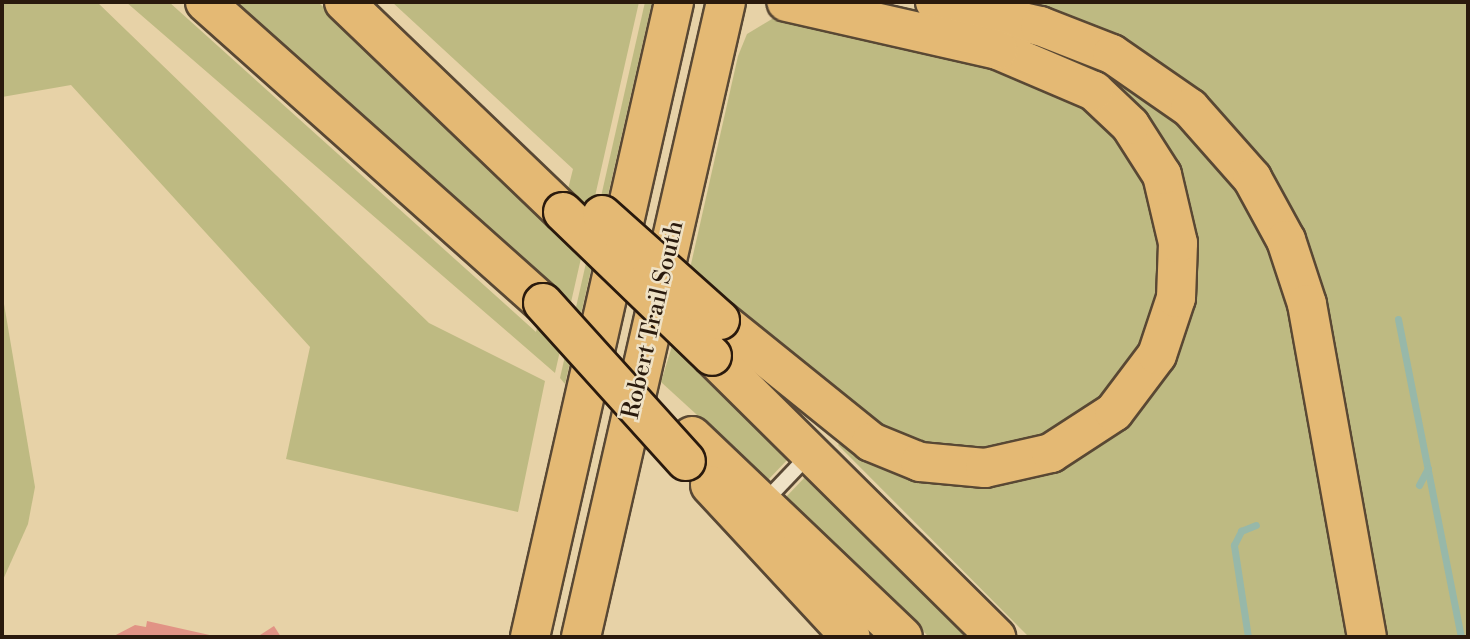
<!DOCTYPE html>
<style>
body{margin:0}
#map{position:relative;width:1470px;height:639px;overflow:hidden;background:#e7d2a7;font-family:"Libre Bodoni",serif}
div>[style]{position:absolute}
.green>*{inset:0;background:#beba82}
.stream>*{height:7px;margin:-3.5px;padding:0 3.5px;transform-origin:3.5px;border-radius:3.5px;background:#97b8a9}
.building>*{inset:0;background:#e19385}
.roads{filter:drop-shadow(2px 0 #594834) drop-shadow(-2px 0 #594834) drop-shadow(0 2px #594834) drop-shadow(0 -2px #594834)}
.lane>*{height:14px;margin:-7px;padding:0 7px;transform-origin:7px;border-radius:7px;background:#efe2c6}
.primary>*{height:38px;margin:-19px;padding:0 19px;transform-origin:19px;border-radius:19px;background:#e4b974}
.highway>*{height:38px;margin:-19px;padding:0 19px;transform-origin:19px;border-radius:19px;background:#e4b974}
.bridges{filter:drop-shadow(2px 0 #2a1a0d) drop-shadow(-2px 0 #2a1a0d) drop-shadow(0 2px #2a1a0d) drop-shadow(0 -2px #2a1a0d)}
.highway-bridge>*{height:38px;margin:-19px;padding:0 19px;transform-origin:19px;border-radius:19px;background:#e4b974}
span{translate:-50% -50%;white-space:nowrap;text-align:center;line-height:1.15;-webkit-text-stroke:5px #efe2c6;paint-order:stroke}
.street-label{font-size:24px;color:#2a1a0d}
.frame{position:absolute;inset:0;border:4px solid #2a1a0d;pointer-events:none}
</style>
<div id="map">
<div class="green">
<i style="clip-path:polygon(2px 2px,97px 2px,429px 323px,545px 381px,518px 512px,286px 459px,310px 347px,71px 85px,2px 97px)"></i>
<i style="clip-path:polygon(126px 2px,169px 2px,536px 332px,548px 281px,229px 2px,318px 2px,557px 233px,573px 169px,392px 2px,639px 2px,555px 373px)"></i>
<i style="clip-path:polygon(645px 2px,652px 2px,565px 384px,560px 378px)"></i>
<i style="clip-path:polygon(1025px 2px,1468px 2px,1468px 637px,1380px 637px,1310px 266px,1110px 35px)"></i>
<i style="clip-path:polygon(772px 19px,995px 64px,1056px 85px,1119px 134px,1154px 198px,1163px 287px,1144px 349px,1104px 402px,1045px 440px,957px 454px,888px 434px,689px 273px,738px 56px,747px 34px)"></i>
<i style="clip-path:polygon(1019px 43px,1054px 43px,1167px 105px,1230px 170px,1289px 285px,1354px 637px,1029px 637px,838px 445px,843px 439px,945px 480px,1146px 395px,1177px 180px)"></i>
<i style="clip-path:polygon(2px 292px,35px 487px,28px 524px,2px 582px)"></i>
<i style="clip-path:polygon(672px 346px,789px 458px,768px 480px,661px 382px)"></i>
<i style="clip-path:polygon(807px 475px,970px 637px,929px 637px,786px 497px)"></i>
</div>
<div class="stream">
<i style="left:1398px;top:319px;width:324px;rotate:78.8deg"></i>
<i style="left:1419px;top:485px;width:19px;rotate:-62deg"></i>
<i style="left:1248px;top:637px;width:93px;rotate:-98.7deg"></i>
<i style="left:1234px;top:545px;width:16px;rotate:-63deg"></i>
<i style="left:1241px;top:531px;width:16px;rotate:-22deg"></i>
</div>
<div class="building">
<i style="clip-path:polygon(147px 621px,214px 636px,214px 637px,112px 637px,135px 625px,146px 627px)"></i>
<i style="clip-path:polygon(274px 626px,281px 637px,257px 637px)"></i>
</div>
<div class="roads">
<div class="lane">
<i style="left:765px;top:501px;width:64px;rotate:-46.3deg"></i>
</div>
<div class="primary">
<i style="left:530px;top:637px;width:651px;rotate:-77.22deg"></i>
<i style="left:581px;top:637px;width:651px;rotate:-77.14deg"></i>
</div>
<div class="highway">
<i style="left:205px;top:2px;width:453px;rotate:41.7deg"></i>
<i style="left:344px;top:2px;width:303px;rotate:43.8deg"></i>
<i style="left:935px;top:2px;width:108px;rotate:12.9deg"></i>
<i style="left:1040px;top:26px;width:77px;rotate:21.3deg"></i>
<i style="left:1112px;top:54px;width:95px;rotate:34.7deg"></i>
<i style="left:1190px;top:108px;width:94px;rotate:48.5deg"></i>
<i style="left:1252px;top:178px;width:71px;rotate:61.3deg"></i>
<i style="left:1286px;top:240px;width:67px;rotate:71.8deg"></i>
<i style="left:1307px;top:304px;width:338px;rotate:79.8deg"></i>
<i style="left:720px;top:320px;width:194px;rotate:38.9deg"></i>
<i style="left:871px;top:442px;width:53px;rotate:22.2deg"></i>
<i style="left:920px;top:462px;width:65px;rotate:5.3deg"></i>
<i style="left:985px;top:468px;width:68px;rotate:-12.8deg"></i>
<i style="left:1051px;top:453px;width:75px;rotate:-33.1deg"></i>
<i style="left:1114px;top:412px;width:71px;rotate:-53deg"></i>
<i style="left:1157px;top:355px;width:60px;rotate:-71.6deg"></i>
<i style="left:1176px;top:298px;width:55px;rotate:-87.9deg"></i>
<i style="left:1178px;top:243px;width:70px;rotate:-103.2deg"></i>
<i style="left:1162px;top:175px;width:59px;rotate:-122.6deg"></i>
<i style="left:1130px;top:125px;width:50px;rotate:-136.6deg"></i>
<i style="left:1094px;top:91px;width:104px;rotate:-156.9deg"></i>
<i style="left:998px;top:50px;width:217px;rotate:-167.2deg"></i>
<i style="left:712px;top:356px;width:400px;rotate:44.7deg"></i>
<i style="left:692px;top:436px;width:291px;rotate:43.6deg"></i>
<i style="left:710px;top:485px;width:207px;rotate:47.2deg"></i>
</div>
</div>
<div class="bridges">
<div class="highway-bridge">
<i style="left:563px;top:212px;width:207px;rotate:44deg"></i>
<i style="left:602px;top:215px;width:158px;rotate:41.7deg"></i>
<i style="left:543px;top:303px;width:213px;rotate:47.9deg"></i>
</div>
</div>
<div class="street-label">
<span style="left:654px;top:320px;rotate:-77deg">Robert Trail South</span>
</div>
<div class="frame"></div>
</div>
